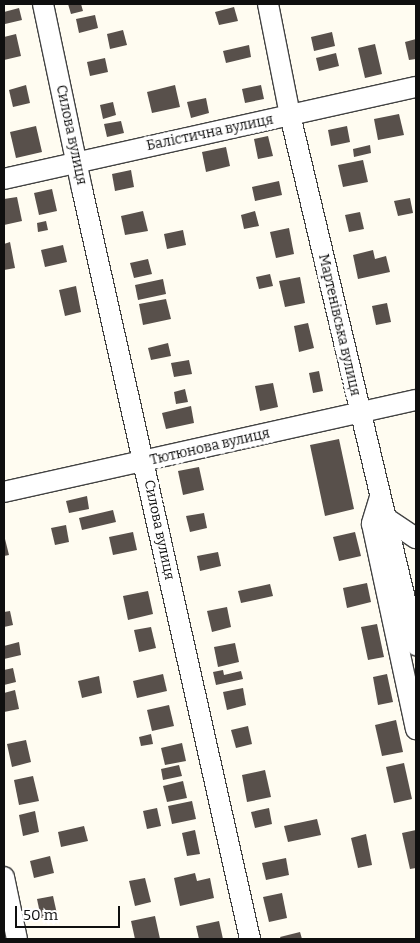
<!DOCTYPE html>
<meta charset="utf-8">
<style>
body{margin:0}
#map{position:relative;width:420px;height:943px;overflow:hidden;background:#fffcf1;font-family:Bitter,serif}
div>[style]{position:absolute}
.building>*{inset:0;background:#58504b}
.roads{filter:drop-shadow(1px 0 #424242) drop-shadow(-1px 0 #424242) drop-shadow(0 1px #424242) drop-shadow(0 -1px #424242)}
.minor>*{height:20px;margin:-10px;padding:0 10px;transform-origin:10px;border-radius:10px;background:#fff}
span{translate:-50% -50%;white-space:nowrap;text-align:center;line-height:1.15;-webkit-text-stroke:5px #fff;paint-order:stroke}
.street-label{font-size:14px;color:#0f0f0f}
.frame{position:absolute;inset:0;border:5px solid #0f0f0f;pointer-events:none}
.scale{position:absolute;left:15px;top:906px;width:105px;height:22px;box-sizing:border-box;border:2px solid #0f0f0f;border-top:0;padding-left:6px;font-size:15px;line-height:18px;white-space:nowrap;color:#0f0f0f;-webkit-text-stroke:4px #fff;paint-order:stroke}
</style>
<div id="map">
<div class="building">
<i style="clip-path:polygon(68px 4px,81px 4px,83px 11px,71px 14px)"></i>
<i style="clip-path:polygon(234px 7px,238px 21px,219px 25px,215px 12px)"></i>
<i style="clip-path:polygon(19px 8px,22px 20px,5px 24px,4px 12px)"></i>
<i style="clip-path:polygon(95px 15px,98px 28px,79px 33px,76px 19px)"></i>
<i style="clip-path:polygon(123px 30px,127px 45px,110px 49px,107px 34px)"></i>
<i style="clip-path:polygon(332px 32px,335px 46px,314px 51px,311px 37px)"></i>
<i style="clip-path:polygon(16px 34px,21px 56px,4px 60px,4px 37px)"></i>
<i style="clip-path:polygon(416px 39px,416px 59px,409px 60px,405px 42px)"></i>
<i style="clip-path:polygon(375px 44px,382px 74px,365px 78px,358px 48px)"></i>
<i style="clip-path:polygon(249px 45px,251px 57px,226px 63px,223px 51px)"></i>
<i style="clip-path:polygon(336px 53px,339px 66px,319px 71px,316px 58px)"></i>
<i style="clip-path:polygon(105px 58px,108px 72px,90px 76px,87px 62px)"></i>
<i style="clip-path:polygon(26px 85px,30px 103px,13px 107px,9px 90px)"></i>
<i style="clip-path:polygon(175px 85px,180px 107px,152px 113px,147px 92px)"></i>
<i style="clip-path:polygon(261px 85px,264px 99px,245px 103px,242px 89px)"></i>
<i style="clip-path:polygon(206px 98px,209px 113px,191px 118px,187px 102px)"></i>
<i style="clip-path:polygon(113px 102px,116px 115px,103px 119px,100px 105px)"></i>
<i style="clip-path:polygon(399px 114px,404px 135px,378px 140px,374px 119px)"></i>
<i style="clip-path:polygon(121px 121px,124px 133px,107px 137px,104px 124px)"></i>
<i style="clip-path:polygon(36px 126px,42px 152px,16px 158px,10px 132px)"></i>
<i style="clip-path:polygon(347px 126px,350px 142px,331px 146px,328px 130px)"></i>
<i style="clip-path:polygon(268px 136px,273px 156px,258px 159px,254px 139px)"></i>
<i style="clip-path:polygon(370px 145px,371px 153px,354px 157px,353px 149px)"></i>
<i style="clip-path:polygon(226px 147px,230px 166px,206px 172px,202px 152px)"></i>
<i style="clip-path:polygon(363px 160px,368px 182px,343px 187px,338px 165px)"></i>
<i style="clip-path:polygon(131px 170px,134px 187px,115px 191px,112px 174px)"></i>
<i style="clip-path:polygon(279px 181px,282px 195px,255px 201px,252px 187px)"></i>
<i style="clip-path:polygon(52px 189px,57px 211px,39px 215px,34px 193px)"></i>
<i style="clip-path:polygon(17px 197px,22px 221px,4px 225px,4px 199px)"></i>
<i style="clip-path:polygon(410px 198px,413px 213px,398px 216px,394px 201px)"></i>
<i style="clip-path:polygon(143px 211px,148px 231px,125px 235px,121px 216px)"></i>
<i style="clip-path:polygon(255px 211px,259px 226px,244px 229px,241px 215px)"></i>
<i style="clip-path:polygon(360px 212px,364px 229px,349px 232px,345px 215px)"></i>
<i style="clip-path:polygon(46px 221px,48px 230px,38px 232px,37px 223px)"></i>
<i style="clip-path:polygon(289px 228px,294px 254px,276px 258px,270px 232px)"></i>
<i style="clip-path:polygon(183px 230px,186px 245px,167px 249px,164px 234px)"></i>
<i style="clip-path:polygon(10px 242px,15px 268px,4px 270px,4px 244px)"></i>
<i style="clip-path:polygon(63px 245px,67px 262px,45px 267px,41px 250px)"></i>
<i style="clip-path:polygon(373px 250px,375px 259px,386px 256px,390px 272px,358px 279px,353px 255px)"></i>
<i style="clip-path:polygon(148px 259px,152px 274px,134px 278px,130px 263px)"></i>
<i style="clip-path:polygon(270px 274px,273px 286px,259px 289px,256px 277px)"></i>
<i style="clip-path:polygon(300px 277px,305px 303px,285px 307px,279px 281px)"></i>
<i style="clip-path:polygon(163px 279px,166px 294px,138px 300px,135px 285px)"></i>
<i style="clip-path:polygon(76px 286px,81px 312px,65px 316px,59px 290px)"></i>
<i style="clip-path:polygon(166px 299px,171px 319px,143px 325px,139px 304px)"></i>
<i style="clip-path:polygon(387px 303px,391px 322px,376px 325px,372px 306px)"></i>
<i style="clip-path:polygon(308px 323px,314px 348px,299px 352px,294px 326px)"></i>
<i style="clip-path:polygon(168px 343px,171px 356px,151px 360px,148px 348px)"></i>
<i style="clip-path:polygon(189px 360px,192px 374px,174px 377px,171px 363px)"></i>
<i style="clip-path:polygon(319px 371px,323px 391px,313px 393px,309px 373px)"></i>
<i style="clip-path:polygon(273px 383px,278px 407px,260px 411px,255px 386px)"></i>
<i style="clip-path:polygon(185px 389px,188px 402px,176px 404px,174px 392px)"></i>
<i style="clip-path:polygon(191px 406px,194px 423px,166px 429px,162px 413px)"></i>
<i style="clip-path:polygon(339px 439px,354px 509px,325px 516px,310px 445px)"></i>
<i style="clip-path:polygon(199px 467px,204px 490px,183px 495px,178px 471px)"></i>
<i style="clip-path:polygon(87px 496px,89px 509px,69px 513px,66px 501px)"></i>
<i style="clip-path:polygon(113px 510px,116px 522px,82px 530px,79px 518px)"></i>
<i style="clip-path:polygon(204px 513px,207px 528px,190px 532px,186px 516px)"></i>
<i style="clip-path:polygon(66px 525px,69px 542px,55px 545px,51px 528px)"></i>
<i style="clip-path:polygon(133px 532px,137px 550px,113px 555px,109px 537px)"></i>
<i style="clip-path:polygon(355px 532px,361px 556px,339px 561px,333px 537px)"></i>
<i style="clip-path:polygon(4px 535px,9px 555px,4px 556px)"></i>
<i style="clip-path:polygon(218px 552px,221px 566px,200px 571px,197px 556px)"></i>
<i style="clip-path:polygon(367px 583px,371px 602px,347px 608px,343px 588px)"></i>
<i style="clip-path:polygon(270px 584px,273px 596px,241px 603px,238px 591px)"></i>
<i style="clip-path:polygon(148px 591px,153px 614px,128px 620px,123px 596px)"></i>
<i style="clip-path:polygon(227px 607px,231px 627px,212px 632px,207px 611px)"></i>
<i style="clip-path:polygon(10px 611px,13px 625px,4px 627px,4px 612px)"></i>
<i style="clip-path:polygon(377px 624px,384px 657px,368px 660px,361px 627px)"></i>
<i style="clip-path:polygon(151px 627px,156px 648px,139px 652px,134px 630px)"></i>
<i style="clip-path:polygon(19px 642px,21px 655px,4px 659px,4px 646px)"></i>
<i style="clip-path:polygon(235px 643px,239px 662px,218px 667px,214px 647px)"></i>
<i style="clip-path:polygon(13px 668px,16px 682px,4px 685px,4px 670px)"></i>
<i style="clip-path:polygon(223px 670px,224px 675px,241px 671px,243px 679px,216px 685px,213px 672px)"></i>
<i style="clip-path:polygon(163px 674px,167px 691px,137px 698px,133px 681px)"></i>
<i style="clip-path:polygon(387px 674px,393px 702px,378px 705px,373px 677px)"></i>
<i style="clip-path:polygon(99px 676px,102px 693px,82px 698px,78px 681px)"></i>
<i style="clip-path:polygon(243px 688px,246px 705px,227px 710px,223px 692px)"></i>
<i style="clip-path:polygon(15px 690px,19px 709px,4px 712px,4px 693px)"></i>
<i style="clip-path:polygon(169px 705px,174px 726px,152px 731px,147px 710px)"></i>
<i style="clip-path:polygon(396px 720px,403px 752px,382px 756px,375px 725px)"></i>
<i style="clip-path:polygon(248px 726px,252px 744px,236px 748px,231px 730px)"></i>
<i style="clip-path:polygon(151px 734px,153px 744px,141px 746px,139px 737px)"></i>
<i style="clip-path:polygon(26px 740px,31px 762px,12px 767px,7px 744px)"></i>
<i style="clip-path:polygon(182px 743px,186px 761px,165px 765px,161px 748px)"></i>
<i style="clip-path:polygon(404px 763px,412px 799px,394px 803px,386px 767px)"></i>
<i style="clip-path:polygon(179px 765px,182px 776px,163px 780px,161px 769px)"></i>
<i style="clip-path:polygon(265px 770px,271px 797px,247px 802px,242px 775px)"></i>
<i style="clip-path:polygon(33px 776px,39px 801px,19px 805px,14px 780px)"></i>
<i style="clip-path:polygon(183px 781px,187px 798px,167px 802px,163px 786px)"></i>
<i style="clip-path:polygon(192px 801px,196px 819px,172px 824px,168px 806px)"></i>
<i style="clip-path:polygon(157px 808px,161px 826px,147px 829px,143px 811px)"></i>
<i style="clip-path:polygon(269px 808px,272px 824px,255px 828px,251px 812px)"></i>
<i style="clip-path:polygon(35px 811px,39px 832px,23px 836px,19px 815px)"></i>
<i style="clip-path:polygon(317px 819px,321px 835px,288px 842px,284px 826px)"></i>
<i style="clip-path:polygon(84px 826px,88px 841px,61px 847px,58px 832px)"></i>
<i style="clip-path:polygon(195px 830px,200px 854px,187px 856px,182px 833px)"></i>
<i style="clip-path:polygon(416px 830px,416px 868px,410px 869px,402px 833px)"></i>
<i style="clip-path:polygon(366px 834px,372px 865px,358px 868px,351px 838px)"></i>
<i style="clip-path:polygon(50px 856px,54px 873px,34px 878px,30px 861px)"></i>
<i style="clip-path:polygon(286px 858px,289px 875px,266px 880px,262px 863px)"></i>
<i style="clip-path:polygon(195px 873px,197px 881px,210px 878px,214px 898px,180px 906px,174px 878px)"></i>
<i style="clip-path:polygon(145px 878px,151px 902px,135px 906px,129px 881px)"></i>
<i style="clip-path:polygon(282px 893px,287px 918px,269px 922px,263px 897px)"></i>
<i style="clip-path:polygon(53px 896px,57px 914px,41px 918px,37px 899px)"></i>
<i style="clip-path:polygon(155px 916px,160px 939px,135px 939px,131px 921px)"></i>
<i style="clip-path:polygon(219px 921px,223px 939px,199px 939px,196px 926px)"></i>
<i style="clip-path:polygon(300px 932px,302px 939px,281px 939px,280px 937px)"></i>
</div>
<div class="roads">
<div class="minor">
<i style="left:43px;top:4px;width:189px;rotate:78.1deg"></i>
<i style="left:82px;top:189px;width:769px;rotate:77.37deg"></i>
<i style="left:268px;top:4px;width:113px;rotate:78.8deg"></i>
<i style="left:290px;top:115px;width:545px;rotate:76.63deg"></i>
<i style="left:4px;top:179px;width:422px;rotate:-12.6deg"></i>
<i style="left:4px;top:492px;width:422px;rotate:-12.6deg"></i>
<i style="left:380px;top:497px;width:28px;rotate:107deg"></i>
<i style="left:372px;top:524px;width:210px;rotate:77.9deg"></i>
<i style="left:386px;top:518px;width:36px;rotate:34deg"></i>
<i style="left:4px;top:877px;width:63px;rotate:78.2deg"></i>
</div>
</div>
<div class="street-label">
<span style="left:210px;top:133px;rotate:-12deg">Балістична вулиця</span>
<span style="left:71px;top:135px;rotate:78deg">Силова вулиця</span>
<span style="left:339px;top:325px;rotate:77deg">Мартенівська вулиця</span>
<span style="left:210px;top:447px;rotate:-13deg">Тютюнова вулиця</span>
<span style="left:159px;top:530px;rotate:78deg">Силова вулиця</span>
</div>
<div class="frame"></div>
<div class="scale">50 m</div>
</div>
